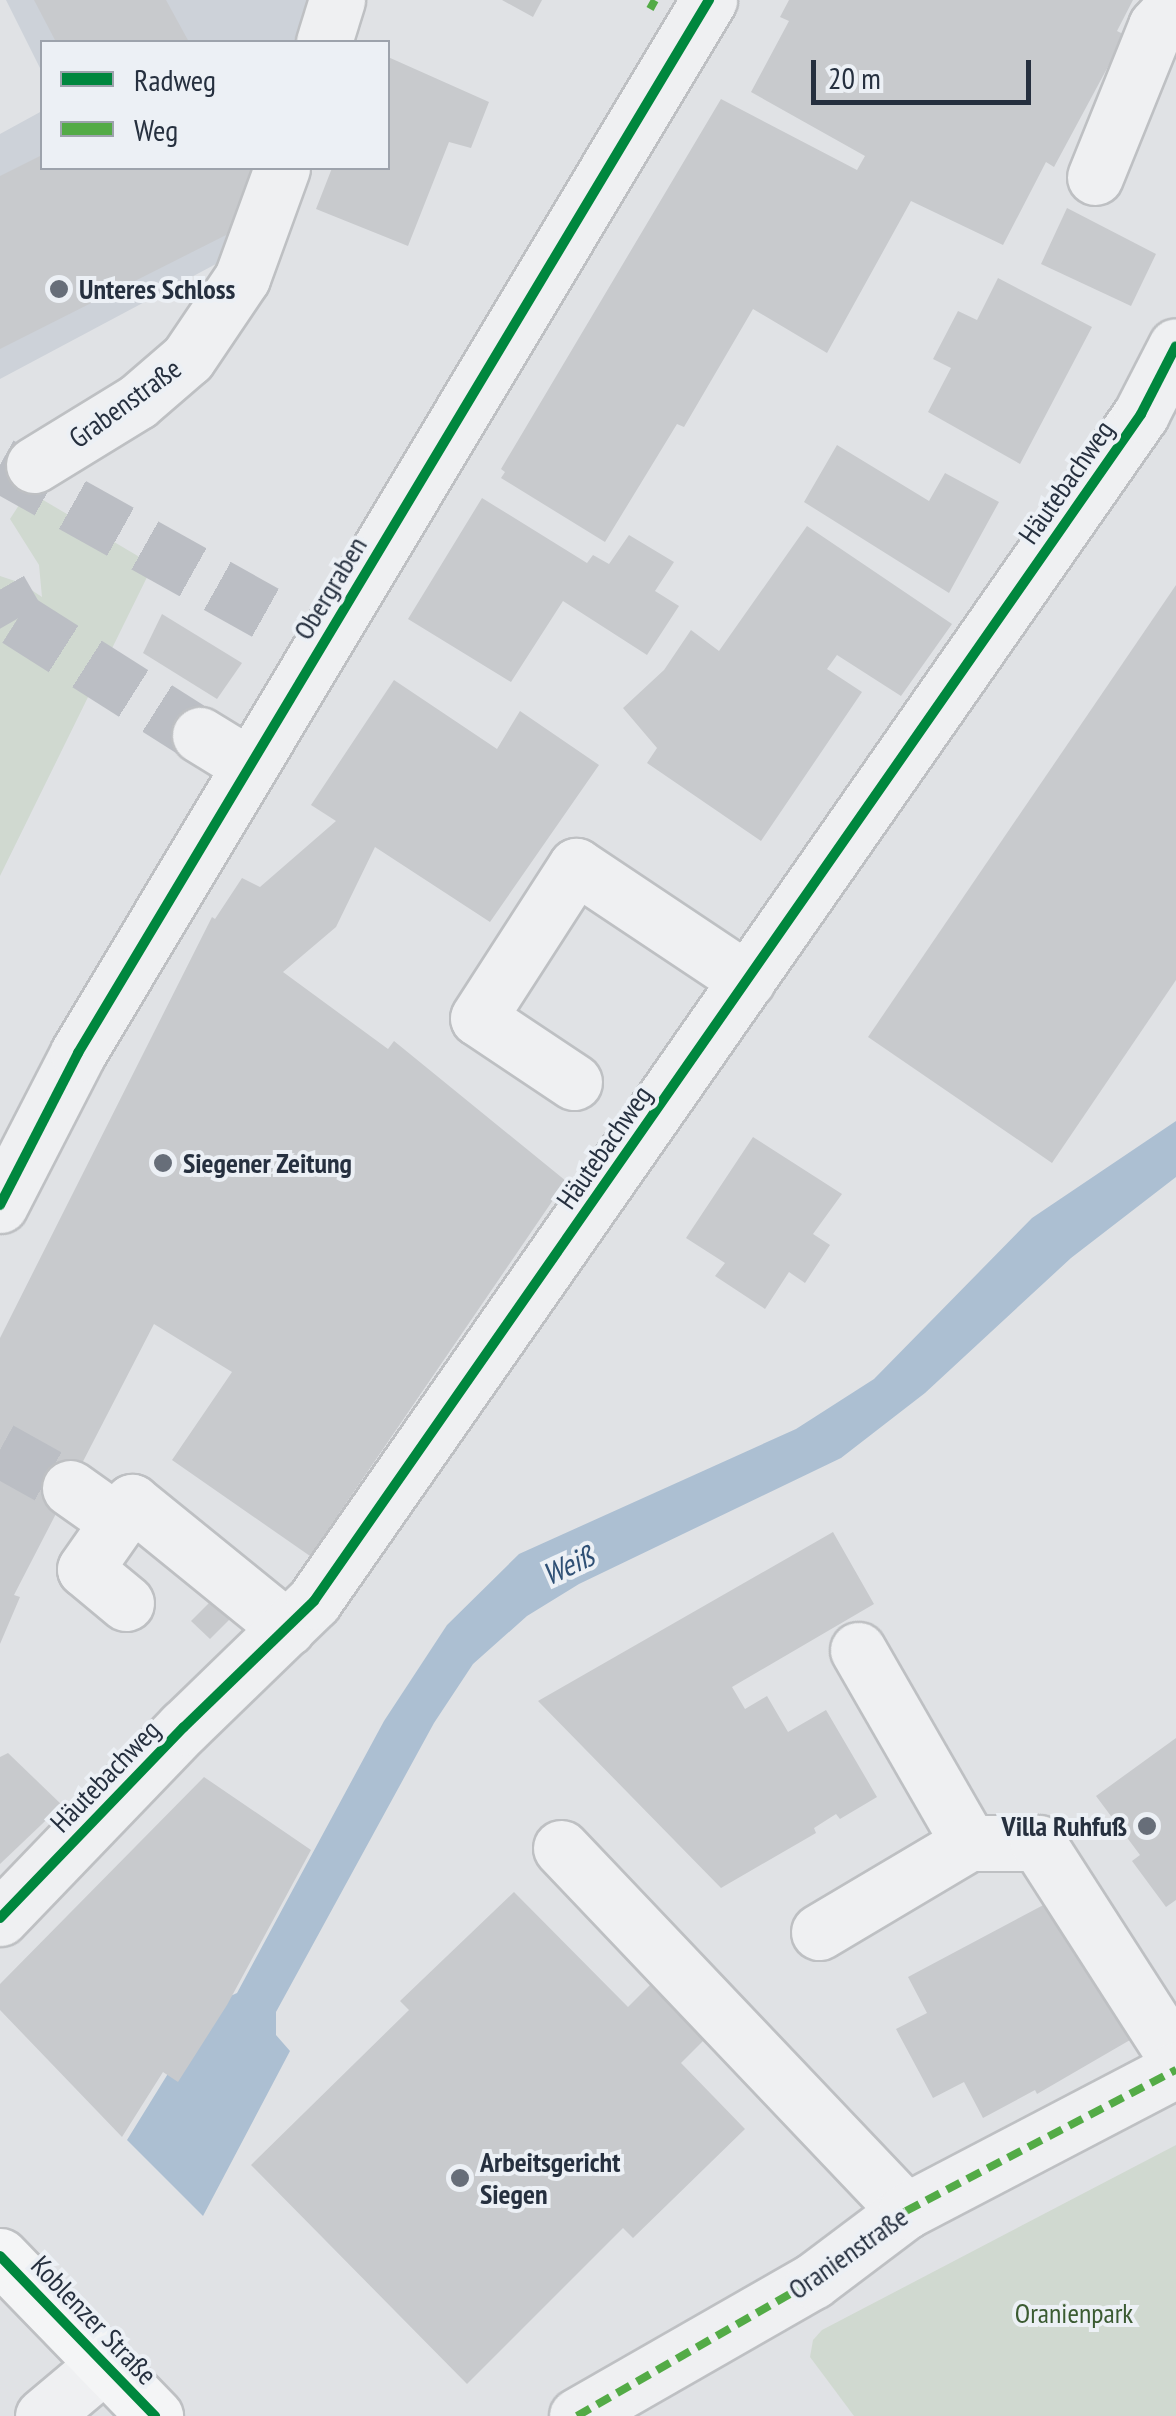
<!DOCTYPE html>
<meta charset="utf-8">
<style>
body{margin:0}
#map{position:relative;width:1176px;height:2416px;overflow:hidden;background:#e0e2e5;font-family:"PT Sans Narrow",sans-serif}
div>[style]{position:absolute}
.built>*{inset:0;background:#cdd2d9}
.green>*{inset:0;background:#d0d9d0}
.water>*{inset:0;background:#acbfd2}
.building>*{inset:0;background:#c8cacd}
.minor-tunnel>*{height:55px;margin-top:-27.5px;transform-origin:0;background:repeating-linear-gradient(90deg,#bbbec4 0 55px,transparent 0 83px)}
.roads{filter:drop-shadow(2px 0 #bec0c3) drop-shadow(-2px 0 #bec0c3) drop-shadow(0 2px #bec0c3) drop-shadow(0 -2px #bec0c3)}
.minor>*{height:55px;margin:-27.5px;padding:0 27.5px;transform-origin:27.5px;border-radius:27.5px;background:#eff0f2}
.major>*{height:55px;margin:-27.5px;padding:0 27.5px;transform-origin:27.5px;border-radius:27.5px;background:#f4f5f6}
.quiet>*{height:8px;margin-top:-4px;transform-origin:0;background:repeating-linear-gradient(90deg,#53ab46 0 15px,transparent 0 23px)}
.cycleway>*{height:10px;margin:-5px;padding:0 5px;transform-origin:5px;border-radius:5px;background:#00873e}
.dots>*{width:28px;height:28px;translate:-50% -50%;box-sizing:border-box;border:5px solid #ecf0f5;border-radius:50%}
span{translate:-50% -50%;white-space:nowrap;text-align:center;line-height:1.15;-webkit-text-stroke:8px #ecf0f5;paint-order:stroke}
.poi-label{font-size:28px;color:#26303f;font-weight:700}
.left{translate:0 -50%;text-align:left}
.right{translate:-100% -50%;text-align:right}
.street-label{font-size:28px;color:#26303f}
.park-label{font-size:28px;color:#3b5b32}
.water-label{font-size:30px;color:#2e4f74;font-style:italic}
.legend{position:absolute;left:40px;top:40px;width:350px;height:130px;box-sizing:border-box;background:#ecf0f5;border:2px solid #9da3ac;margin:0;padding:12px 18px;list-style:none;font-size:30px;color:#26303f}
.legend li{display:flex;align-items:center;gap:20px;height:50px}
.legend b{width:50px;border:2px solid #9da3ac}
.scale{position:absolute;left:811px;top:60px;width:220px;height:45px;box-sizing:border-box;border:5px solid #26303f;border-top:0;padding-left:12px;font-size:30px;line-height:35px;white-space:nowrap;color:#26303f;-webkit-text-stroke:8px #ecf0f5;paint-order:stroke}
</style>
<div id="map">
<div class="built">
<i style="clip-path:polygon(6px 0,325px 0,314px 42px,42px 42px,42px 72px)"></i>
<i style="clip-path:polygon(42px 111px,42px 168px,281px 168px,261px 240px,0 379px,0 134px)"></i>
</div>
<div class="green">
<i style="clip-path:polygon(28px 491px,153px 565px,0 876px,0 576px,21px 583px,42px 597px,39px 565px,10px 519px)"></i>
<i style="clip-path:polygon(1176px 2145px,1176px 2416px,854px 2416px,810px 2357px,813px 2340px,822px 2330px)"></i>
</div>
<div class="water">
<i style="clip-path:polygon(1176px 1121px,1176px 1177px,1071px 1258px,925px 1393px,841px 1458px,579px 1584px,527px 1616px,473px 1664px,434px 1723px,276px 2012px,276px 2035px,290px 2051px,203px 2216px,127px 2140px,216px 1996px,224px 1999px,237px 1993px,384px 1721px,447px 1625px,519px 1554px,796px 1429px,874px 1379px,1032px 1218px)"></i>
</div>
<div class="building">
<i style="clip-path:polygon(34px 0,166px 0,189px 42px,56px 42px)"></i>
<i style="clip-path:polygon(502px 0,542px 0,533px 17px)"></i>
<i style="clip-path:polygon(789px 0,1133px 0,1117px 31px,1125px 35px,1054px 167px,1046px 162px,1003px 245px,911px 201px,827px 353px,753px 309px,684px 427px,677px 424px,605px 542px,501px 478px,505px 472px,501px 469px,721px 99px,857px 170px,865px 156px,751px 92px,789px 21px,780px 17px)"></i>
<i style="clip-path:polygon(388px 57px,489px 102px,471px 148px,449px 142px,408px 246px,316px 209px,332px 168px,388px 168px)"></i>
<i style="clip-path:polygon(42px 155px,42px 168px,256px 168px,238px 229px,0 349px,0 176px)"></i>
<i style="clip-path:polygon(1067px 208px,1156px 254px,1131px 306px,1041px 264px)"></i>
<i style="clip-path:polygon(998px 278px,1092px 327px,1020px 464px,928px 412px,951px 368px,933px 359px,958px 311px,977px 320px)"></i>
<i style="clip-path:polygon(837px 445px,929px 501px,945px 473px,999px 502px,949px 593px,804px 502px)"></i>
<i style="clip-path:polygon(482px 498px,587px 563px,593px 555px,609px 564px,629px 535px,674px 562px,655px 591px,679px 606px,647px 655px,563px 601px,511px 682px,408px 619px)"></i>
<i style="clip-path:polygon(807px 526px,952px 624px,901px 696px,837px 655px,827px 669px,862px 692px,761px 841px,647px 763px,657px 748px,623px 708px,664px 670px,691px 630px,719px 651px)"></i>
<i style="clip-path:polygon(1176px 585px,1176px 980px,1052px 1163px,868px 1037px)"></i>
<i style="clip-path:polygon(162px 614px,242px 663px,217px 699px,143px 653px)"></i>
<i style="clip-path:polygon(394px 680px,497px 749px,520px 711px,599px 765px,490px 922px,375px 847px,336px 927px,283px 972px,388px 1049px,394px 1041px,566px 1181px,310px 1556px,172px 1460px,232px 1372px,154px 1324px,14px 1595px,20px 1597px,0 1644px,0 1338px,212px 917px,215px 919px,242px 878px,260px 887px,336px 821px,311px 805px)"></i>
<i style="clip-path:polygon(753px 1137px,842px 1194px,813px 1234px,830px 1245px,805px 1283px,789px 1272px,765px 1309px,715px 1276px,725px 1263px,686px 1238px)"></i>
<i style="clip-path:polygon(833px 1532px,874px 1604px,732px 1687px,745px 1709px,767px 1696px,788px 1732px,826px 1710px,877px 1797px,840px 1819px,836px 1814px,814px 1828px,816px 1833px,721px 1888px,538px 1701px)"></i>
<i style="clip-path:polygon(213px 1599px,232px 1617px,210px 1639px,191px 1621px)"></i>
<i style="clip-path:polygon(1176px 1738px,1176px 1900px,1166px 1907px,1132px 1861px,1140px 1855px,1096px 1796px)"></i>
<i style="clip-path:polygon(8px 1753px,62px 1805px,0 1864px,0 1757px)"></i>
<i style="clip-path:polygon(204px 1777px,311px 1850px,227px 2005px,178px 2082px,163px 2072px,122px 2137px,0 2010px,0 1984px)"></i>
<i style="clip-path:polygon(514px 1892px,628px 2007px,652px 1983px,706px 2038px,681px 2063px,745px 2129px,633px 2238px,623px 2228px,467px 2384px,251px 2165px,409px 2010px,400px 2001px)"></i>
<i style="clip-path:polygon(1051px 1901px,1130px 2040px,1037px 2094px,1035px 2090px,983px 2118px,964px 2082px,933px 2098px,896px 2029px,927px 2013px,908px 1977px)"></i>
</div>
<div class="minor-tunnel">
<i style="left:0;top:464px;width:328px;rotate:29.2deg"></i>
<i style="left:0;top:589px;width:34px;rotate:60deg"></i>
<i style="left:17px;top:619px;width:217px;rotate:32.4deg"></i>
<i style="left:0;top:1449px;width:80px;rotate:29.1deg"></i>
</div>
<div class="roads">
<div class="minor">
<i style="left:324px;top:42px;width:44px;rotate:-72.8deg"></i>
<i style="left:1095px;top:177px;width:163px;rotate:-68deg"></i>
<i style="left:1156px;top:26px;width:30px;rotate:-48deg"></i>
<i style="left:34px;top:465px;width:121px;rotate:-31.5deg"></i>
<i style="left:137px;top:402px;width:67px;rotate:-40.8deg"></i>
<i style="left:188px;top:358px;width:97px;rotate:-56deg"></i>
<i style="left:242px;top:278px;width:117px;rotate:-70deg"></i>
<i style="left:200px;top:735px;width:57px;rotate:31.5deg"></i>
<i style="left:574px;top:1082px;width:115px;rotate:-146.3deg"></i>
<i style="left:478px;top:1018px;width:181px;rotate:-57.2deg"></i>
<i style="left:576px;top:866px;width:206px;rotate:33.7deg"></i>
<i style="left:0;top:1205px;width:171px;rotate:-62.8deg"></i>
<i style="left:78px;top:1053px;width:1228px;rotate:-59.07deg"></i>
<i style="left:70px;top:1488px;width:59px;rotate:35.3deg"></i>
<i style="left:126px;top:1603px;width:53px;rotate:-140.3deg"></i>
<i style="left:85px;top:1569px;width:82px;rotate:-55deg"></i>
<i style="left:132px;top:1502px;width:200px;rotate:39.1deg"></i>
<i style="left:858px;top:1650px;width:223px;rotate:60.1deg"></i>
<i style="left:561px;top:1848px;width:501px;rotate:46.46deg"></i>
<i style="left:0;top:1918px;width:265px;rotate:-46.1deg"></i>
<i style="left:184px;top:1727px;width:181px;rotate:-44.1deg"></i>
<i style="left:314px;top:1601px;width:1447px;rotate:-55.13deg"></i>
<i style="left:1141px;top:414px;width:76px;rotate:-62.8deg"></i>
<i style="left:819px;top:1932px;width:174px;rotate:-30.7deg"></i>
<i style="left:969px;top:1843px;width:69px"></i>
<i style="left:1038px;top:1843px;width:255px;rotate:57.3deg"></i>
<i style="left:43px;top:2416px;width:81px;rotate:-40deg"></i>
<i style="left:577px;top:2416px;width:272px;rotate:-29.8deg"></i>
<i style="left:813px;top:2281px;width:116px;rotate:-37deg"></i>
<i style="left:906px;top:2211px;width:305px;rotate:-27.6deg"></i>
</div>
<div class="major">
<i style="left:0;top:2256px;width:223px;rotate:45.9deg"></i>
</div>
</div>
<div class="quiet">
<i style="left:650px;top:9px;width:10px;rotate:-61deg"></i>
<i style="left:577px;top:2416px;width:272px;rotate:-29.8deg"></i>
<i style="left:813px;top:2281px;width:116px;rotate:-37deg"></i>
<i style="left:906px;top:2211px;width:305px;rotate:-27.6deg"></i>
</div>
<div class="cycleway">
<i style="left:0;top:1205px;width:171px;rotate:-62.8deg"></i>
<i style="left:78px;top:1053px;width:1228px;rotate:-59.07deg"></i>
<i style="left:0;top:1918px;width:265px;rotate:-46.1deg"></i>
<i style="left:184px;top:1727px;width:181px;rotate:-44.1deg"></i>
<i style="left:314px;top:1601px;width:1447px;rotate:-55.13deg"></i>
<i style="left:1141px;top:414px;width:76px;rotate:-62.8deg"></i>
<i style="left:0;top:2256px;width:223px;rotate:45.9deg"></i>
</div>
<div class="dots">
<i style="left:59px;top:289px;background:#676e79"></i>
<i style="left:163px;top:1163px;background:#676e79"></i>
<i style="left:1147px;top:1826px;background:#676e79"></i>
<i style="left:460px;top:2178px;background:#676e79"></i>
</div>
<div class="poi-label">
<span class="left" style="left:79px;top:289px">Unteres Schloss</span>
<span class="left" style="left:183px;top:1163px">Siegener Zeitung</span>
<span class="right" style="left:1127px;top:1826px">Villa Ruhfuß</span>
<span class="left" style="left:480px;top:2178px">Arbeitsgericht<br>Siegen</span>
</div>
<div class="street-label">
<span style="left:125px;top:403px;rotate:-36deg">Grabenstraße</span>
<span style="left:1066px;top:482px;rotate:-55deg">Häutebachweg</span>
<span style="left:330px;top:588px;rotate:-59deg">Obergraben</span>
<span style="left:604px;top:1147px;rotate:-55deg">Häutebachweg</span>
<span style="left:105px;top:1776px;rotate:-46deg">Häutebachweg</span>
<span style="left:848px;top:2253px;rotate:-35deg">Oranienstraße</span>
<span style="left:94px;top:2320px;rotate:46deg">Koblenzer Straße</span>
</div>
<div class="park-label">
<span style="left:1074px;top:2313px">Oranienpark</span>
</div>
<div class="water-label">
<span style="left:568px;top:1565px;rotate:-25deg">Weiß</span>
</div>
<ul class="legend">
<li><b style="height:12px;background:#00873e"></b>Radweg</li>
<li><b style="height:12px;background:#53ab46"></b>Weg</li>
</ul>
<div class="scale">20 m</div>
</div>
